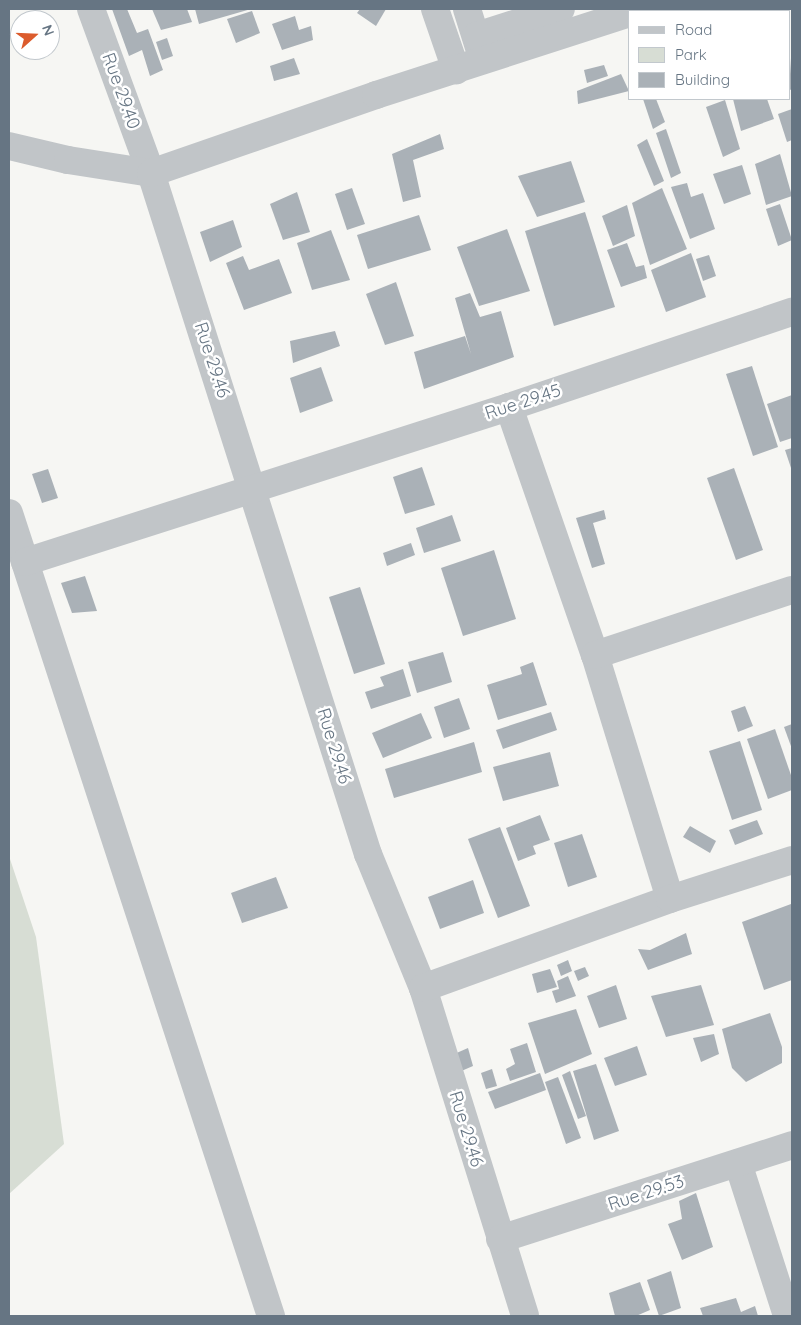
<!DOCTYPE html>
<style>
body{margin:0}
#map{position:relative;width:801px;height:1325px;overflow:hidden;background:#f6f6f3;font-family:Quicksand,sans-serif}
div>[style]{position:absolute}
.green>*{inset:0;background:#d7ddd4}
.building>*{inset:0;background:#aab1b7}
.minor>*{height:28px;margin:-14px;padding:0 14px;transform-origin:14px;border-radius:14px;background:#c1c5c8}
span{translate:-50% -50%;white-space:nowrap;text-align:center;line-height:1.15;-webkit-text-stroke:5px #fff;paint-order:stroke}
.street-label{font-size:18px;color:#667583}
.frame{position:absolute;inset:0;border:10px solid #667583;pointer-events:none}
.legend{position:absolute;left:628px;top:10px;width:162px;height:90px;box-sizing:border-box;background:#fff;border:1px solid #c2c8cd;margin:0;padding:6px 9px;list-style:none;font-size:15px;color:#667583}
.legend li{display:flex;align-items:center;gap:10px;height:25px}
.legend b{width:25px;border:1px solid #c2c8cd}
.north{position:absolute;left:10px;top:10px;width:50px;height:50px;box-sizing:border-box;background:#fff;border:1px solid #c2c8cd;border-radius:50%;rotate:70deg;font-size:14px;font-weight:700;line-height:20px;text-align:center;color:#667583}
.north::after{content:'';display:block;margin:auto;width:18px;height:22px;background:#dc5c2d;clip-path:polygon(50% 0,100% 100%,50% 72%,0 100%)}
</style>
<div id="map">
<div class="green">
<i style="clip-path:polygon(9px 856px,36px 937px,64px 1144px,9px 1194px)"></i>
</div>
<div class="building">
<i style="clip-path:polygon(112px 9px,127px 9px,137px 33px,148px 29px,163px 70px,150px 76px,142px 50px,129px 56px)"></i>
<i style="clip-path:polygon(152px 9px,187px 9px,192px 22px,161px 30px)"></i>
<i style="clip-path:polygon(195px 9px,251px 9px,199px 24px)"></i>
<i style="clip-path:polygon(360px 9px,386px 9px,376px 26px,357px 13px)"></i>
<i style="clip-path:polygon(252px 11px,260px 33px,236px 43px,227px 19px)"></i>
<i style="clip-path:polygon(295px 16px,299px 30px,311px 26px,313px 40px,282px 50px,272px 24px)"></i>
<i style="clip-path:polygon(167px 38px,173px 56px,162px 60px,156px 42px)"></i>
<i style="clip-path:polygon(294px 58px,300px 74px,274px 81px,270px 66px)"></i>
<i style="clip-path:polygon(790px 58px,792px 89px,790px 90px)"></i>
<i style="clip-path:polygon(604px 65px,608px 76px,587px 83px,584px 70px)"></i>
<i style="clip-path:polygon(621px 74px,629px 91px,578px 104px,577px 91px)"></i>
<i style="clip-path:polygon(643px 99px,656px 99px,665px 122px,653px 129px)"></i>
<i style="clip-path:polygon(733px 99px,767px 99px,774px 119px,741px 131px)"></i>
<i style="clip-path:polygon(725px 100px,740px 149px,723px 157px,706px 107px)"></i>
<i style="clip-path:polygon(792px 109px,792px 140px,787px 142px,778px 114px)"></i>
<i style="clip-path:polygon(666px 129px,681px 173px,671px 178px,656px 133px)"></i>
<i style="clip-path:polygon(440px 134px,444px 149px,413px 160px,421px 197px,403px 202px,392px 154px)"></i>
<i style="clip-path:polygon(647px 139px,664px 181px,654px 186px,637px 145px)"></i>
<i style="clip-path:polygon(780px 154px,792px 196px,766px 205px,755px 164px)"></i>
<i style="clip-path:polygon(571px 161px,585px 202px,537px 217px,518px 176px)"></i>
<i style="clip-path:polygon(742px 165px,751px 194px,724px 204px,713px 174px)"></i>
<i style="clip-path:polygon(687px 183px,691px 197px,703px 193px,715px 229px,690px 239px,671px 187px)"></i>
<i style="clip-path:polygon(352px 188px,365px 224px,347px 230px,335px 194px)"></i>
<i style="clip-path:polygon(662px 188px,687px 249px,650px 265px,632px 203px)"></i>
<i style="clip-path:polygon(297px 192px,310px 232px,283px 240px,270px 204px)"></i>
<i style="clip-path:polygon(780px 204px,792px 240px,778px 246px,766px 209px)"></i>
<i style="clip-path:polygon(627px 205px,635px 236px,613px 246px,602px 216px)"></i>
<i style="clip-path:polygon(585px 212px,615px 307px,554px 326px,525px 231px)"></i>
<i style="clip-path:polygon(419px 215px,431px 250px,368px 269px,357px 235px)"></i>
<i style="clip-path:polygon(233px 220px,242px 247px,210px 262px,200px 232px)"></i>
<i style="clip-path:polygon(507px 229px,530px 291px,479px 306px,457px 247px)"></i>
<i style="clip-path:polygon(331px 230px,350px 280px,312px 290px,297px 243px)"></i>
<i style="clip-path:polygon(627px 243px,636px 267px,644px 265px,647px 278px,621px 287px,607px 250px)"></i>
<i style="clip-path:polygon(691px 253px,706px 297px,666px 312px,651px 270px)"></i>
<i style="clip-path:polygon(709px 255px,716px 276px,703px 281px,696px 259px)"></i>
<i style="clip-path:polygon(243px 256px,249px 270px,279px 259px,292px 293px,244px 310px,226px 263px)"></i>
<i style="clip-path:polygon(396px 282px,414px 336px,385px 345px,366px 294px)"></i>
<i style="clip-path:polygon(470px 293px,480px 317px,501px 311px,514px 357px,424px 389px,414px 352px,465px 336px,471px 354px,455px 298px)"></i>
<i style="clip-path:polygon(335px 331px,340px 346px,293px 363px,290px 341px)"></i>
<i style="clip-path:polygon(752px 366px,778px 447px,753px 456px,726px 374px)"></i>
<i style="clip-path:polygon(321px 367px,333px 401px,300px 413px,290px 378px)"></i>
<i style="clip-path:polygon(792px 395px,792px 438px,780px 442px,767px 404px)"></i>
<i style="clip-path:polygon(792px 448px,792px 471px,785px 450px)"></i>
<i style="clip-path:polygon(422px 467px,435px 505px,405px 514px,393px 477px)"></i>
<i style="clip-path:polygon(734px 468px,763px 550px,736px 560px,707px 478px)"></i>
<i style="clip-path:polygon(48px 469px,58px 498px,42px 503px,32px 474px)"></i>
<i style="clip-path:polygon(604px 510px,606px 519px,593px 523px,605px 564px,592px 568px,576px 518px)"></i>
<i style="clip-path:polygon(452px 515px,461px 541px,424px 553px,416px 528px)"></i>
<i style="clip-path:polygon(411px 543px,415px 555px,387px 566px,383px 553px)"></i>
<i style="clip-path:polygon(494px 550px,516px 619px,463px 636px,441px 568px)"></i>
<i style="clip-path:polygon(85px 576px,97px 611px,72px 613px,61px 583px)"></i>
<i style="clip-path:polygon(360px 587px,385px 664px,354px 674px,329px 597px)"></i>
<i style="clip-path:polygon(443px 652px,452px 682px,417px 693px,408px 662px)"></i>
<i style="clip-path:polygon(533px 662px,547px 705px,498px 720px,487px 685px,522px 674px,520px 667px)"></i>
<i style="clip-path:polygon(403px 669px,411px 696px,371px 709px,365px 692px,384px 686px,380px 677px)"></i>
<i style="clip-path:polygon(459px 698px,470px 729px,444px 738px,434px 707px)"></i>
<i style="clip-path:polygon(745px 706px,753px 726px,738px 732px,731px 711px)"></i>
<i style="clip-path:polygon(551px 712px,557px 730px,503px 749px,496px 730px)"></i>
<i style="clip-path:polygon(421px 713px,432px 738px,383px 758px,372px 733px)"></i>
<i style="clip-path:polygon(792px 724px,792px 749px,784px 727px)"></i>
<i style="clip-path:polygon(775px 729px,792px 778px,792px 790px,768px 799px,747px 739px)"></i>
<i style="clip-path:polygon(740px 741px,762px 810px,732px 820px,709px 751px)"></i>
<i style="clip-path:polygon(474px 742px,482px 772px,394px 798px,385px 769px)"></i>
<i style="clip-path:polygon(550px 752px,559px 786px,503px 801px,493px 767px)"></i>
<i style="clip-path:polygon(540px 815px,550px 840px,533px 846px,536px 854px,518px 861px,506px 828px)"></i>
<i style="clip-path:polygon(757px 820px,763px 834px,735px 845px,729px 830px)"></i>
<i style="clip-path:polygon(690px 826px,716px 841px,710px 853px,683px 837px)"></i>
<i style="clip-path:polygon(500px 827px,530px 906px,498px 918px,468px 839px)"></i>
<i style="clip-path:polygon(582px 834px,597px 877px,568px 887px,554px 843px)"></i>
<i style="clip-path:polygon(276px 877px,288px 908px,242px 923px,231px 893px)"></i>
<i style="clip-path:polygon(473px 880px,484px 913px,440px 929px,428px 897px)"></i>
<i style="clip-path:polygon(791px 904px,792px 980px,764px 990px,742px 922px)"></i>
<i style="clip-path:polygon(686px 933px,692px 954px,648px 970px,638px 949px,650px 950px)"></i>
<i style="clip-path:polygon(568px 960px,572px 971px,561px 976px,557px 965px)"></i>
<i style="clip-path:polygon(585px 967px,589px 976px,578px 981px,574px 971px)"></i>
<i style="clip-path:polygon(550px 969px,557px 987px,537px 993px,532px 974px)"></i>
<i style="clip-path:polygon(568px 976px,576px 996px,556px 1003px,552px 991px,559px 989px,557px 981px)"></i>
<i style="clip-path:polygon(616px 985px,627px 1019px,599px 1028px,587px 996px)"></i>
<i style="clip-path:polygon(701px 985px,714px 1025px,666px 1037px,651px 996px)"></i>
<i style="clip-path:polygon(576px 1009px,592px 1054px,545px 1074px,528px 1023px)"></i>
<i style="clip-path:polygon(770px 1013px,782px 1047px,782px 1063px,746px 1082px,732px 1068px,722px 1029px)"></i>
<i style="clip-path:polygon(714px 1034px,719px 1054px,701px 1062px,693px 1038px)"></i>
<i style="clip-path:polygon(527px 1043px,536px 1072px,510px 1081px,506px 1069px,515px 1064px,510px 1049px)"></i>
<i style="clip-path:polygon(637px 1046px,647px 1075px,615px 1086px,604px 1058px)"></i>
<i style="clip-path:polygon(468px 1048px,473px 1066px,459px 1072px,452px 1055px)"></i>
<i style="clip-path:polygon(596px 1064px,619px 1131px,594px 1140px,573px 1071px)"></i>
<i style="clip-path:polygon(492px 1069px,497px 1086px,486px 1089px,481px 1073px)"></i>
<i style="clip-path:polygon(570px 1071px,586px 1116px,578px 1119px,562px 1075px)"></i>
<i style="clip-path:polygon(540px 1073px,546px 1090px,495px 1109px,488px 1092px)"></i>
<i style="clip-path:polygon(558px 1077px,581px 1138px,566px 1144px,545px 1082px)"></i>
<i style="clip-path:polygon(696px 1193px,713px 1247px,682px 1260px,668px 1224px,682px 1219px,679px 1201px)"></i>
<i style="clip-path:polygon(671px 1271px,681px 1308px,659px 1316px,647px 1280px)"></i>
<i style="clip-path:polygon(640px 1282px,650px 1310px,636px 1316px,615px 1316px,609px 1293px)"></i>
<i style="clip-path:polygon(736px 1298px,741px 1312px,755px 1306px,758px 1316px,703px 1316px,700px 1308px)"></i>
</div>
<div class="minor">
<i style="left:91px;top:9px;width:175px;rotate:69.9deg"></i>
<i style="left:151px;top:173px;width:715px;rotate:72.33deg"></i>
<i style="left:368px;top:854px;width:145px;rotate:67.7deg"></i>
<i style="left:423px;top:988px;width:343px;rotate:72.7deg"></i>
<i style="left:435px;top:9px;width:65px;rotate:71deg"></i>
<i style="left:467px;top:9px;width:47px;rotate:72.7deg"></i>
<i style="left:476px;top:36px;width:89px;rotate:-17.6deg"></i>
<i style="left:9px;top:146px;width:61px;rotate:13.3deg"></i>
<i style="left:68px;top:160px;width:84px;rotate:8.9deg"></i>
<i style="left:151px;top:173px;width:238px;rotate:-19.1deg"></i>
<i style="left:376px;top:95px;width:267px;rotate:-17.9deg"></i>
<i style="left:509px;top:407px;width:262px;rotate:70.9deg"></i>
<i style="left:595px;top:655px;width:255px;rotate:72.9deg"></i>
<i style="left:9px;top:513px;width:845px;rotate:71.93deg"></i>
<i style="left:25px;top:562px;width:508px;rotate:-17.76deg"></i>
<i style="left:509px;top:407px;width:299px;rotate:-18.6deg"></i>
<i style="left:595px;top:655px;width:207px;rotate:-18.3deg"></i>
<i style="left:423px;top:988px;width:263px;rotate:-19.8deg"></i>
<i style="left:670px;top:899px;width:128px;rotate:-17.7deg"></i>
<i style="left:738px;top:1163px;width:161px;rotate:72.2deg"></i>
<i style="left:500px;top:1239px;width:307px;rotate:-17.8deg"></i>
</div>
<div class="street-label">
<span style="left:121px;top:91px;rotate:70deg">Rue 29.40</span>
<span style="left:212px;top:360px;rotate:72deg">Rue 29.46</span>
<span style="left:523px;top:402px;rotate:-18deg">Rue 29.45</span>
<span style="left:334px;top:746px;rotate:73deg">Rue 29.46</span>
<span style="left:466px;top:1129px;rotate:73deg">Rue 29.46</span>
<span style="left:646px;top:1193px;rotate:-18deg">Rue 29.53</span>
</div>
<div class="frame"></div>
<ul class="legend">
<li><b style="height:6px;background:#c1c5c8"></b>Road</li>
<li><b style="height:14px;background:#d7ddd4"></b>Park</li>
<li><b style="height:14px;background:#aab1b7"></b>Building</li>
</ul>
<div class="north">N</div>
</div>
